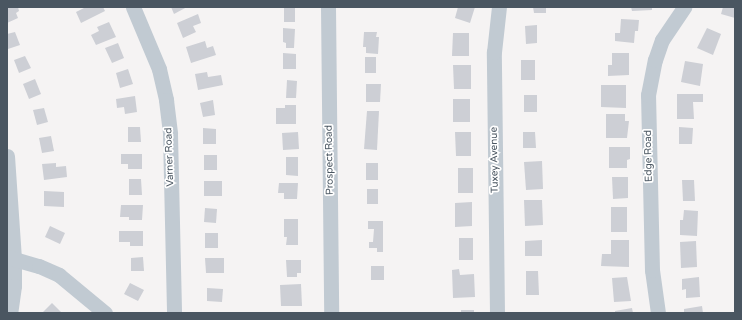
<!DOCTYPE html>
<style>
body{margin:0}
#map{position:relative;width:742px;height:320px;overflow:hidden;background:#f5f3f3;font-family:"Varela Round",sans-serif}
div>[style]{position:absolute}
.building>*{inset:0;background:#cdcfd5}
.minor>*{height:15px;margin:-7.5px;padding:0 7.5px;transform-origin:7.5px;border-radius:7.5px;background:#c1cad2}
span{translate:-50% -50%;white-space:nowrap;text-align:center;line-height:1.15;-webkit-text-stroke:3.5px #fff;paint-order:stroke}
.street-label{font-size:10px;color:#4a5661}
.frame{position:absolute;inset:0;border:8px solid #4a5661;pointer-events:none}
</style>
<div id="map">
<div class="building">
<i style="clip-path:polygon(7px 7px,18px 7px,19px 11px,16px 13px,18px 18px,7px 23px)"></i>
<i style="clip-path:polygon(86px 7px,103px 7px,105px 11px,81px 23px,76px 12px)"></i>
<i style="clip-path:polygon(171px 7px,187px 7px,174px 14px)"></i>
<i style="clip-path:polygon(284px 7px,295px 7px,295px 22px,284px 22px)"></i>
<i style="clip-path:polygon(458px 7px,475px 7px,470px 23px,455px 18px)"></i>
<i style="clip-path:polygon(533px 7px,546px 7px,546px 13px,534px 13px)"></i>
<i style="clip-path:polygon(631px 7px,652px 7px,652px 10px,632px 11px)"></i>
<i style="clip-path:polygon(723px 7px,735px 7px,735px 18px,721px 14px)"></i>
<i style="clip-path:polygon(198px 14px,201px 23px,193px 26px,196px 32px,183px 38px,177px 23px)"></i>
<i style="clip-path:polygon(621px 19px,639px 20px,638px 31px,635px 31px,634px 43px,615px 41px,615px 33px,620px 33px)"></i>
<i style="clip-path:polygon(109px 22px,116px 37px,96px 45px,91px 35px,99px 31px,97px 27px)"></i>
<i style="clip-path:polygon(537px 25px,537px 43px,526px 44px,525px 26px)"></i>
<i style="clip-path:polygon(283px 28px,295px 29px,294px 48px,286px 48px,286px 43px,283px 42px)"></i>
<i style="clip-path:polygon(707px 28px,721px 34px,713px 55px,697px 48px)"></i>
<i style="clip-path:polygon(15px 32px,20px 45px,8px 49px,7px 34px)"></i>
<i style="clip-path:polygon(364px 32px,377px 32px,376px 37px,379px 37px,378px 54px,366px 53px,366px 47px,363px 47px)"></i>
<i style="clip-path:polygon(453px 33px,469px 33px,469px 56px,452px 56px)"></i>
<i style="clip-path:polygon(205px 41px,207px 48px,213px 46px,216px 55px,191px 63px,186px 47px)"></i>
<i style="clip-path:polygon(118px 43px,124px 58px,112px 63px,105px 48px)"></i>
<i style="clip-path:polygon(283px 53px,296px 54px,296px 69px,283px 69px)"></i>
<i style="clip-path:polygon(612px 53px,629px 53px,629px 75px,608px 76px,608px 65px,612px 65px)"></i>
<i style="clip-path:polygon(25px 56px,31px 68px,19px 73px,14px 60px)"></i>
<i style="clip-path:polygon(365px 57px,376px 57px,376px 73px,365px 73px)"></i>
<i style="clip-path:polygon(521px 60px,535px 60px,535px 80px,521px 80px)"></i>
<i style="clip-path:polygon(685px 61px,703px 64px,700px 86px,681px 82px)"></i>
<i style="clip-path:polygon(453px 65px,471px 65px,471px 89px,454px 89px)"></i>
<i style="clip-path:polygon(128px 69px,133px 84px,120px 88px,116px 73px)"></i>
<i style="clip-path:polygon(207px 72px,208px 77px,221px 75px,223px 85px,198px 90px,195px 74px)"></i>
<i style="clip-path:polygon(35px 79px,41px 94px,29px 99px,23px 84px)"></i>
<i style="clip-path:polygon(287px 80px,297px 81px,296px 98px,286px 98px)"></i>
<i style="clip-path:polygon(366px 84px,381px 84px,380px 102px,366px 102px)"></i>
<i style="clip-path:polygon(601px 85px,626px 85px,626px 108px,601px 107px)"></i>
<i style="clip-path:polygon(677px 94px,703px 94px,703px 102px,693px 102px,694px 119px,677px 119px)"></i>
<i style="clip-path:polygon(524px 95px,537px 95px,537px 112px,524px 112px)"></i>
<i style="clip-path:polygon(135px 96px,137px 112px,125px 114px,124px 107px,117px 108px,116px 99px)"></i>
<i style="clip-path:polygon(453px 99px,470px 99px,470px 122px,453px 122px)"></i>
<i style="clip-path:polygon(213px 100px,215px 115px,203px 117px,200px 103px)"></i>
<i style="clip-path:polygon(285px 105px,296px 105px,296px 124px,276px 124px,276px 108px,285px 108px)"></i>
<i style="clip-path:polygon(44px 108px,48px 122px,37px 125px,33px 110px)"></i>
<i style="clip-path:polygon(367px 111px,379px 111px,377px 150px,364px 149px)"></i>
<i style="clip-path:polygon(606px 114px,625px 114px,625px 121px,629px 121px,627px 138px,606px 138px)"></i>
<i style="clip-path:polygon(128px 127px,140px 127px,141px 142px,128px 142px)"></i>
<i style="clip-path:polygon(679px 127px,693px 128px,692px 144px,679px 144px)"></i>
<i style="clip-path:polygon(203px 128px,216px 129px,216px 144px,203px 144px)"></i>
<i style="clip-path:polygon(298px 132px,299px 149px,283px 150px,282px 133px)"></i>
<i style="clip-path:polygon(455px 132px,471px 132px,471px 156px,456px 156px)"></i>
<i style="clip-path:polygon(523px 132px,535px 132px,536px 148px,523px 148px)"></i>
<i style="clip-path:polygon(51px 136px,54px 151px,42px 153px,39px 138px)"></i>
<i style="clip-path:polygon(609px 147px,630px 147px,630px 159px,627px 160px,627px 168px,609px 168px)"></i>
<i style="clip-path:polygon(121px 154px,142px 154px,142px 169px,128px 169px,128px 164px,121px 164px)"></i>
<i style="clip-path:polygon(204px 155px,217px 155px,217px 170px,204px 170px)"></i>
<i style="clip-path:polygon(286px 157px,298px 157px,298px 176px,286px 175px)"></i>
<i style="clip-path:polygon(542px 161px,543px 189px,526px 190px,524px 162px)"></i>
<i style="clip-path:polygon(56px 163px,56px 167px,66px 166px,67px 177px,44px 180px,42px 164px)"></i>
<i style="clip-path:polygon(366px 163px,378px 163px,378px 180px,366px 180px)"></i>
<i style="clip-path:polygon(458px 168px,473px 168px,473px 193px,458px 193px)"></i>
<i style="clip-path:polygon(612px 177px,628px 177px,628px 198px,613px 199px)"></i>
<i style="clip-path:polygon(129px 179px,141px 179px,142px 195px,129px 195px)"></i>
<i style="clip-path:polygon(682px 180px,694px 180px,695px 201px,683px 201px)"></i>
<i style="clip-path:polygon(204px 181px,222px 181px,222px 196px,204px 196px)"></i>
<i style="clip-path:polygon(279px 183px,298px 183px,297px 199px,284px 199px,284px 193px,278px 193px)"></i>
<i style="clip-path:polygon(367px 189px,378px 189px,378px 204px,367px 204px)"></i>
<i style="clip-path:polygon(44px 191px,64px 192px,64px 207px,44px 206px)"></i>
<i style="clip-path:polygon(524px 200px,542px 200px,543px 225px,525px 226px)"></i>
<i style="clip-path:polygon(472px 202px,472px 226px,455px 227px,455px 203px)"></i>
<i style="clip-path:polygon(121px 205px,143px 205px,142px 220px,129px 220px,129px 217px,120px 217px)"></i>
<i style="clip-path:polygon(611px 207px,627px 207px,627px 232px,611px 232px)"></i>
<i style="clip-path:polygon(205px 208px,217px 209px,216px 223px,204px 222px)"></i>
<i style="clip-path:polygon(684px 210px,698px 211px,697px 236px,680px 235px,680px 220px,683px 220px)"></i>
<i style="clip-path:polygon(284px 219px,298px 219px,298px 245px,286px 245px,287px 237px,284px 237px)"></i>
<i style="clip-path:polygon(368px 221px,383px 221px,383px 252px,377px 252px,377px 248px,369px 248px,369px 242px,373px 242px,374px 229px,368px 229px)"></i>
<i style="clip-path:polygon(50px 226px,65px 233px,60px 244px,45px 237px)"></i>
<i style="clip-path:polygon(119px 231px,143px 231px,143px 246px,130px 246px,130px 242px,119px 242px)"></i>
<i style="clip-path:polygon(205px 233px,218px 233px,218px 248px,205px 248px)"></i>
<i style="clip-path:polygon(459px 238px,473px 238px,473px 260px,459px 260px)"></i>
<i style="clip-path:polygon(542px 240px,542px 256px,525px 256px,525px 241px)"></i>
<i style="clip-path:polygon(611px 240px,629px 240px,629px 267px,601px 266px,602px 254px,611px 254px)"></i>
<i style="clip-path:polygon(696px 241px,697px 267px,681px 268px,680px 242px)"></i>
<i style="clip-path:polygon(143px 257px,144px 271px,131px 271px,131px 258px)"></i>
<i style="clip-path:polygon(205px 258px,224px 258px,224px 273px,206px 273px)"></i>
<i style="clip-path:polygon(286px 260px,301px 260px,301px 273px,297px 273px,297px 277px,287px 277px)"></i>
<i style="clip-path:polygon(371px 266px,384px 266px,384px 280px,371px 280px)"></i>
<i style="clip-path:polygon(459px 269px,460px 275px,474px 274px,475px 297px,453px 298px,452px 270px)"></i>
<i style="clip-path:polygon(526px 271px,538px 271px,539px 295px,526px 295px)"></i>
<i style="clip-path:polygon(627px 277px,631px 301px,614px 302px,612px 278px)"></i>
<i style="clip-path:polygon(699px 277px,700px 297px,686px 298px,686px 289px,682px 290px,682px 279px)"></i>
<i style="clip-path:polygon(130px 283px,144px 290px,138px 301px,124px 294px)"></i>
<i style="clip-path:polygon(301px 284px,302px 306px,281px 306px,280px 285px)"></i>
<i style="clip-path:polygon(207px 288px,223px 289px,222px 302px,207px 301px)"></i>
<i style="clip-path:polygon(52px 303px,62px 313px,42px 313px)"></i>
<i style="clip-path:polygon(702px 306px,703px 313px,684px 313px,684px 309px)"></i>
<i style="clip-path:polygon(632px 308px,633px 313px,615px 313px,615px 311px)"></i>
<i style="clip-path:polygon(461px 310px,474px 310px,474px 313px,461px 313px)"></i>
</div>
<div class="minor">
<i style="left:133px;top:7px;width:67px;rotate:67.2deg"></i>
<i style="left:159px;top:69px;width:32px;rotate:77deg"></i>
<i style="left:166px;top:100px;width:34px;rotate:83deg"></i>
<i style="left:170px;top:134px;width:179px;rotate:88.7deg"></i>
<i style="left:328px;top:7px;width:306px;rotate:89.4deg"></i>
<i style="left:7px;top:156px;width:103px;rotate:86.1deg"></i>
<i style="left:14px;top:259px;width:27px;rotate:90deg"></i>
<i style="left:14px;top:286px;width:27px;rotate:98deg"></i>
<i style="left:7px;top:257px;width:33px;rotate:16deg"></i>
<i style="left:39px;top:266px;width:22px;rotate:24deg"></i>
<i style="left:59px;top:275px;width:60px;rotate:39.6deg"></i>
<i style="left:497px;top:313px;width:261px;rotate:-90.7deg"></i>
<i style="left:494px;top:52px;width:45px;rotate:-83.7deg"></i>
<i style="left:658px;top:313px;width:43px;rotate:-97.9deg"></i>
<i style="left:652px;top:270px;width:175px;rotate:-91.3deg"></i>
<i style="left:648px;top:95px;width:36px;rotate:-79deg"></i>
<i style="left:655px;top:60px;width:21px;rotate:-71deg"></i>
<i style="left:662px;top:40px;width:40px;rotate:-56deg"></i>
</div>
<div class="street-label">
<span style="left:649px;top:156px;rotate:-91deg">Edge Road</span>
<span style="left:170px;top:157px;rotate:-92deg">Varner Road</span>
<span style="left:330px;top:160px;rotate:-91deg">Prospect Road</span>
<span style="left:495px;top:160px;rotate:-91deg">Tuxey Avenue</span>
</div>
<div class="frame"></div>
</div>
